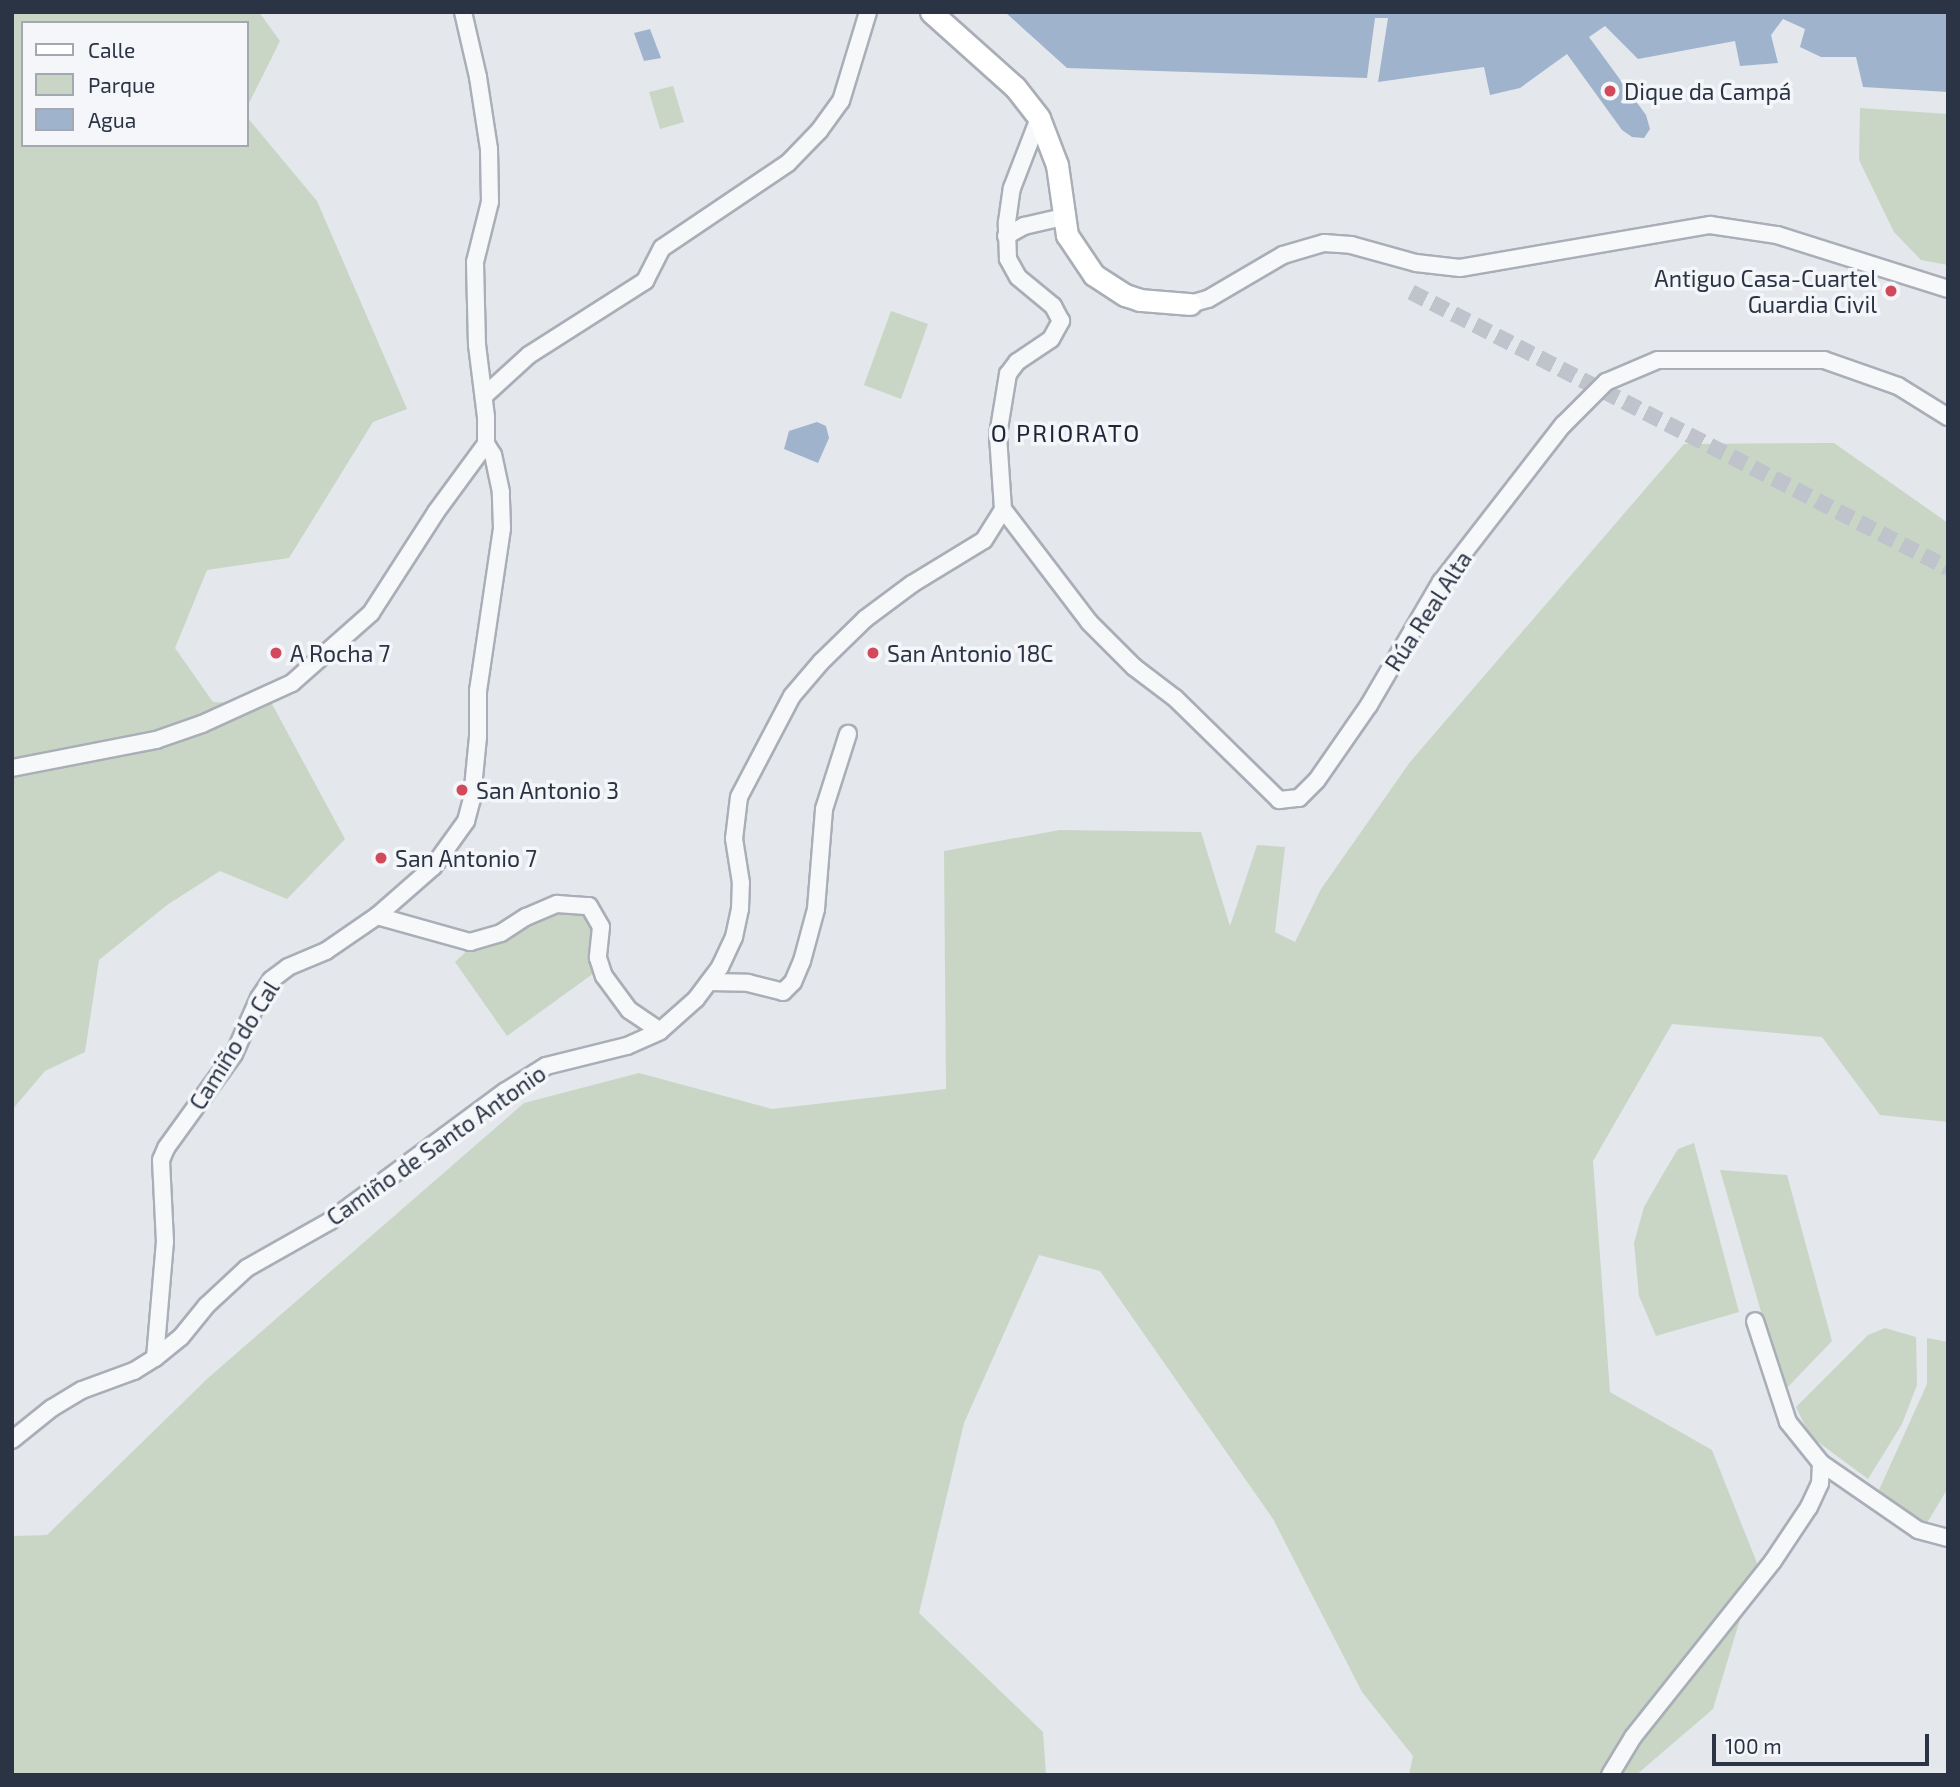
<!DOCTYPE html>
<meta charset="utf-8">
<style>
body{margin:0}
#map{position:relative;width:1960px;height:1787px;overflow:hidden;background:#e4e7ec;font-family:"Exo 2",sans-serif}
div>[style]{position:absolute}
.green>*{inset:0;background:#c9d6c5}
.water>*{inset:0;background:#9fb4cc}
.minor-tunnel>*{height:16px;margin-top:-8px;transform-origin:0;background:repeating-linear-gradient(90deg,#bfc3cb 0 16px,transparent 0 24px)}
.roads{filter:drop-shadow(2px 0 #a9aeb7) drop-shadow(-2px 0 #a9aeb7) drop-shadow(0 2px #a9aeb7) drop-shadow(0 -2px #a9aeb7)}
.minor>*{height:16px;margin:-8px;padding:0 8px;transform-origin:8px;border-radius:8px;background:#f7f8fa}
.major>*{height:21px;margin:-10.5px;padding:0 10.5px;transform-origin:10.5px;border-radius:10.5px;background:#fff}
.dots>*{width:19px;height:19px;translate:-50% -50%;box-sizing:border-box;border:4px solid #f4f6f9;border-radius:50%}
span{translate:-50% -50%;white-space:nowrap;text-align:center;line-height:1.15;-webkit-text-stroke:7px #f4f6f9;paint-order:stroke}
.poi-label{font-size:23px;color:#2b3445}
.left{translate:0 -50%;text-align:left}
.right{translate:-100% -50%;text-align:right}
.street-label{font-size:23px;color:#2b3445}
.neighbourhood-label{font-size:24px;color:#1d2536;letter-spacing:2px}
.frame{position:absolute;inset:0;border:14px solid #2b3445;pointer-events:none}
.legend{position:absolute;left:21px;top:21px;width:228px;height:126px;box-sizing:border-box;background:#f4f6f9;border:2px solid #a4a8b1;margin:0;padding:9px 12px;list-style:none;font-size:21px;color:#2b3445}
.legend li{display:flex;align-items:center;gap:14px;height:35px}
.legend b{width:35px;border:2px solid #a4a8b1}
.scale{position:absolute;left:1712px;top:1734px;width:217px;height:32px;box-sizing:border-box;border:4px solid #2b3445;border-top:0;padding-left:9px;font-size:21px;line-height:24px;white-space:nowrap;color:#2b3445;-webkit-text-stroke:5px #f4f6f9;paint-order:stroke}
</style>
<div id="map">
<div class="green">
<i style="clip-path:polygon(12px 12px,259px 12px,280px 41px,247px 107px,247px 23px,23px 23px,23px 145px,247px 145px,247px 117px,317px 201px,407px 409px,373px 422px,289px 558px,207px 570px,175px 648px,213px 702px,272px 704px,345px 839px,287px 899px,220px 871px,167px 905px,99px 960px,85px 1052px,45px 1071px,12px 1110px)"></i>
<i style="clip-path:polygon(673px 86px,684px 122px,660px 129px,649px 92px)"></i>
<i style="clip-path:polygon(1860px 108px,1948px 114px,1948px 265px,1921px 260px,1894px 232px,1859px 160px)"></i>
<i style="clip-path:polygon(891px 311px,928px 324px,901px 399px,864px 385px)"></i>
<i style="clip-path:polygon(1834px 443px,1948px 523px,1948px 1122px,1880px 1115px,1822px 1037px,1672px 1024px,1593px 1161px,1610px 1392px,1712px 1450px,1757px 1563px,1713px 1709px,1636px 1775px,1409px 1775px,1413px 1756px,1362px 1692px,1273px 1519px,1100px 1271px,1039px 1255px,964px 1423px,919px 1613px,1043px 1732px,1046px 1775px,12px 1775px,12px 1536px,47px 1535px,208px 1378px,524px 1103px,639px 1073px,772px 1109px,946px 1089px,944px 851px,1060px 830px,1201px 832px,1230px 926px,1257px 845px,1285px 847px,1275px 932px,1295px 942px,1321px 889px,1410px 762px,1684px 444px)"></i>
<i style="clip-path:polygon(556px 910px,581px 911px,597px 927px,592px 963px,594px 973px,507px 1036px,455px 962px,476px 942px)"></i>
<i style="clip-path:polygon(1694px 1143px,1739px 1312px,1656px 1336px,1639px 1296px,1634px 1243px,1644px 1207px,1663px 1174px,1678px 1149px)"></i>
<i style="clip-path:polygon(1720px 1170px,1787px 1175px,1832px 1341px,1784px 1391px)"></i>
<i style="clip-path:polygon(1885px 1328px,1916px 1337px,1917px 1385px,1902px 1424px,1868px 1479px,1810px 1436px,1796px 1407px,1868px 1335px)"></i>
<i style="clip-path:polygon(1927px 1338px,1948px 1342px,1948px 1488px,1927px 1523px,1904px 1511px,1879px 1490px,1927px 1384px)"></i>
</div>
<div class="water">
<i style="clip-path:polygon(1005px 12px,1948px 12px,1948px 92px,1863px 87px,1856px 57px,1821px 57px,1800px 47px,1805px 29px,1783px 19px,1771px 35px,1778px 63px,1740px 66px,1735px 41px,1638px 59px,1605px 26px,1589px 37px,1646px 115px,1650px 129px,1644px 138px,1632px 137px,1622px 130px,1567px 54px,1520px 88px,1490px 95px,1484px 67px,1378px 82px,1388px 18px,1375px 18px,1367px 78px,1067px 68px)"></i>
<i style="clip-path:polygon(650px 29px,661px 58px,644px 61px,634px 33px)"></i>
<i style="clip-path:polygon(817px 422px,826px 426px,829px 438px,818px 463px,784px 449px,789px 431px)"></i>
</div>
<div class="minor-tunnel">
<i style="left:1411px;top:292px;width:604px;rotate:27.2deg"></i>
</div>
<div class="roads">
<div class="minor">
<i style="left:1006px;top:236px;width:21px;rotate:-29deg"></i>
<i style="left:1024px;top:226px;width:39px;rotate:-13deg"></i>
<i style="left:1190px;top:304px;width:19px;rotate:-16deg"></i>
<i style="left:1208px;top:299px;width:87px;rotate:-30.4deg"></i>
<i style="left:1283px;top:255px;width:43px;rotate:-16.3deg"></i>
<i style="left:1324px;top:243px;width:27px;rotate:4deg"></i>
<i style="left:1351px;top:245px;width:67px;rotate:15.5deg"></i>
<i style="left:1416px;top:263px;width:44px;rotate:6.5deg"></i>
<i style="left:1460px;top:268px;width:254px;rotate:-9.8deg"></i>
<i style="left:1710px;top:225px;width:68px;rotate:8.5deg"></i>
<i style="left:1777px;top:235px;width:179px;rotate:17.5deg"></i>
<i style="left:484px;top:396px;width:61px;rotate:-42.3deg"></i>
<i style="left:529px;top:355px;width:138px;rotate:-32.5deg"></i>
<i style="left:645px;top:281px;width:37px;rotate:-63deg"></i>
<i style="left:662px;top:248px;width:152px;rotate:-34deg"></i>
<i style="left:788px;top:163px;width:45px;rotate:-45.9deg"></i>
<i style="left:819px;top:131px;width:37px;rotate:-54deg"></i>
<i style="left:841px;top:101px;width:93px;rotate:-73.1deg"></i>
<i style="left:1003px;top:509px;width:142px;rotate:52.7deg"></i>
<i style="left:1089px;top:622px;width:64px;rotate:45deg"></i>
<i style="left:1134px;top:667px;width:51px;rotate:37.1deg"></i>
<i style="left:1175px;top:698px;width:146px;rotate:44.4deg"></i>
<i style="left:1279px;top:800px;width:20px;rotate:-6deg"></i>
<i style="left:1299px;top:798px;width:25px;rotate:-45deg"></i>
<i style="left:1317px;top:780px;width:91px;rotate:-55.3deg"></i>
<i style="left:1369px;top:705px;width:143px;rotate:-59.7deg"></i>
<i style="left:1441px;top:582px;width:199px;rotate:-52.2deg"></i>
<i style="left:1563px;top:425px;width:61px;rotate:-45deg"></i>
<i style="left:1606px;top:382px;width:56px;rotate:-22.9deg"></i>
<i style="left:1658px;top:360px;width:166px"></i>
<i style="left:1824px;top:360px;width:78px;rotate:19.4deg"></i>
<i style="left:1898px;top:386px;width:59px;rotate:31.8deg"></i>
<i style="left:12px;top:768px;width:147px;rotate:-11deg"></i>
<i style="left:156px;top:740px;width:49px;rotate:-19.2deg"></i>
<i style="left:202px;top:724px;width:99px;rotate:-24.5deg"></i>
<i style="left:292px;top:683px;width:106px;rotate:-41.5deg"></i>
<i style="left:371px;top:613px;width:120px;rotate:-57.2deg"></i>
<i style="left:436px;top:512px;width:84px;rotate:-53.7deg"></i>
<i style="left:486px;top:444px;width:27px;rotate:-90deg"></i>
<i style="left:486px;top:417px;width:73px;rotate:-97.1deg"></i>
<i style="left:477px;top:345px;width:83px;rotate:-91.4deg"></i>
<i style="left:475px;top:262px;width:62px;rotate:-76deg"></i>
<i style="left:490px;top:202px;width:53px;rotate:-91.1deg"></i>
<i style="left:489px;top:149px;width:73px;rotate:-98.7deg"></i>
<i style="left:478px;top:77px;width:67px;rotate:-103deg"></i>
<i style="left:377px;top:916px;width:97px;rotate:15.6deg"></i>
<i style="left:470px;top:942px;width:32px;rotate:-16deg"></i>
<i style="left:501px;top:933px;width:30px;rotate:-33deg"></i>
<i style="left:526px;top:917px;width:34px;rotate:-23deg"></i>
<i style="left:557px;top:904px;width:32px;rotate:4deg"></i>
<i style="left:589px;top:906px;width:24px;rotate:60deg"></i>
<i style="left:601px;top:927px;width:31px;rotate:96deg"></i>
<i style="left:598px;top:958px;width:19px;rotate:72deg"></i>
<i style="left:604px;top:976px;width:42px;rotate:53.7deg"></i>
<i style="left:629px;top:1010px;width:37px;rotate:34deg"></i>
<i style="left:709px;top:982px;width:39px;rotate:1deg"></i>
<i style="left:748px;top:983px;width:36px;rotate:14deg"></i>
<i style="left:783px;top:992px;width:14px;rotate:-45deg"></i>
<i style="left:793px;top:982px;width:23px;rotate:-67deg"></i>
<i style="left:802px;top:961px;width:54px;rotate:-74.9deg"></i>
<i style="left:816px;top:909px;width:100px;rotate:-85.4deg"></i>
<i style="left:824px;top:809px;width:79px;rotate:-72.3deg"></i>
<i style="left:155px;top:1358px;width:116px;rotate:-85.1deg"></i>
<i style="left:165px;top:1242px;width:82px;rotate:-92.8deg"></i>
<i style="left:161px;top:1160px;width:13px;rotate:-67deg"></i>
<i style="left:166px;top:1148px;width:116px;rotate:-54.1deg"></i>
<i style="left:234px;top:1054px;width:61px;rotate:-65.9deg"></i>
<i style="left:259px;top:998px;width:22px;rotate:-56deg"></i>
<i style="left:271px;top:980px;width:21px;rotate:-37deg"></i>
<i style="left:288px;top:967px;width:41px;rotate:-22.8deg"></i>
<i style="left:326px;top:951px;width:62px;rotate:-34.5deg"></i>
<i style="left:377px;top:916px;width:74px;rotate:-41.2deg"></i>
<i style="left:433px;top:867px;width:57px;rotate:-54.3deg"></i>
<i style="left:466px;top:821px;width:24px;rotate:-75deg"></i>
<i style="left:472px;top:798px;width:61px;rotate:-84.4deg"></i>
<i style="left:478px;top:737px;width:46px;rotate:-90deg"></i>
<i style="left:478px;top:691px;width:165px;rotate:-81.6deg"></i>
<i style="left:502px;top:528px;width:36px;rotate:-92deg"></i>
<i style="left:501px;top:492px;width:38px;rotate:-102deg"></i>
<i style="left:493px;top:455px;width:13px;rotate:-122deg"></i>
<i style="left:12px;top:1440px;width:51px;rotate:-38.7deg"></i>
<i style="left:52px;top:1408px;width:35px;rotate:-31deg"></i>
<i style="left:82px;top:1390px;width:55px;rotate:-20.1deg"></i>
<i style="left:134px;top:1371px;width:25px;rotate:-32deg"></i>
<i style="left:155px;top:1358px;width:33px;rotate:-39deg"></i>
<i style="left:181px;top:1337px;width:40px;rotate:-51deg"></i>
<i style="left:206px;top:1306px;width:56px;rotate:-42.8deg"></i>
<i style="left:247px;top:1268px;width:95px;rotate:-29.5deg"></i>
<i style="left:330px;top:1221px;width:219px;rotate:-36.5deg"></i>
<i style="left:506px;top:1091px;width:47px;rotate:-32deg"></i>
<i style="left:546px;top:1066px;width:83px;rotate:-13.9deg"></i>
<i style="left:627px;top:1046px;width:36px;rotate:-24deg"></i>
<i style="left:660px;top:1031px;width:48px;rotate:-41.6deg"></i>
<i style="left:696px;top:999px;width:40px;rotate:-53deg"></i>
<i style="left:720px;top:967px;width:33px;rotate:-65deg"></i>
<i style="left:734px;top:937px;width:29px;rotate:-78deg"></i>
<i style="left:740px;top:909px;width:26px;rotate:-88deg"></i>
<i style="left:741px;top:883px;width:45px;rotate:-99deg"></i>
<i style="left:734px;top:839px;width:42px;rotate:-83.2deg"></i>
<i style="left:739px;top:797px;width:114px;rotate:-62.3deg"></i>
<i style="left:792px;top:696px;width:45px;rotate:-49.5deg"></i>
<i style="left:821px;top:662px;width:62px;rotate:-44.3deg"></i>
<i style="left:865px;top:619px;width:59px;rotate:-36.7deg"></i>
<i style="left:912px;top:584px;width:84px;rotate:-31.4deg"></i>
<i style="left:984px;top:540px;width:36px;rotate:-58deg"></i>
<i style="left:1003px;top:509px;width:74px;rotate:-93.9deg"></i>
<i style="left:998px;top:435px;width:62px;rotate:-80.7deg"></i>
<i style="left:1008px;top:374px;width:15px;rotate:-53deg"></i>
<i style="left:1017px;top:362px;width:41px;rotate:-34.1deg"></i>
<i style="left:1051px;top:339px;width:21px;rotate:-61deg"></i>
<i style="left:1061px;top:321px;width:17px;rotate:-118deg"></i>
<i style="left:1053px;top:306px;width:45px;rotate:-140.4deg"></i>
<i style="left:1018px;top:277px;width:21px;rotate:-119deg"></i>
<i style="left:1008px;top:259px;width:37px;rotate:-92deg"></i>
<i style="left:1007px;top:222px;width:34px;rotate:-82deg"></i>
<i style="left:1012px;top:188px;width:75px;rotate:-68.9deg"></i>
<i style="left:1821px;top:1463px;width:118px;rotate:34.6deg"></i>
<i style="left:1918px;top:1530px;width:31px;rotate:15deg"></i>
<i style="left:1610px;top:1775px;width:44px;rotate:-58.8deg"></i>
<i style="left:1633px;top:1737px;width:225px;rotate:-51.5deg"></i>
<i style="left:1773px;top:1561px;width:65px;rotate:-56.3deg"></i>
<i style="left:1809px;top:1507px;width:26px;rotate:-65deg"></i>
<i style="left:1820px;top:1483px;width:20px;rotate:-87deg"></i>
<i style="left:1821px;top:1463px;width:53px;rotate:-128.8deg"></i>
<i style="left:1788px;top:1422px;width:106px;rotate:-108.1deg"></i>
</div>
<div class="major">
<i style="left:931px;top:12px;width:113px;rotate:41.8deg"></i>
<i style="left:1015px;top:87px;width:39px;rotate:52deg"></i>
<i style="left:1039px;top:118px;width:50px;rotate:69deg"></i>
<i style="left:1057px;top:165px;width:71px;rotate:81.9deg"></i>
<i style="left:1067px;top:235px;width:48px;rotate:56deg"></i>
<i style="left:1094px;top:275px;width:37px;rotate:33deg"></i>
<i style="left:1125px;top:295px;width:16px;rotate:18deg"></i>
<i style="left:1140px;top:300px;width:50px;rotate:4.6deg"></i>
</div>
</div>
<div class="dots">
<i style="left:1610px;top:91px;background:#d1495b"></i>
<i style="left:1891px;top:291px;background:#d1495b"></i>
<i style="left:276px;top:653px;background:#d1495b"></i>
<i style="left:873px;top:653px;background:#d1495b"></i>
<i style="left:462px;top:790px;background:#d1495b"></i>
<i style="left:381px;top:858px;background:#d1495b"></i>
</div>
<div class="poi-label">
<span class="left" style="left:1624px;top:91px">Dique da Campá</span>
<span class="right" style="left:1877px;top:291px">Antiguo Casa-Cuartel<br>Guardia Civil</span>
<span class="left" style="left:290px;top:653px">A Rocha 7</span>
<span class="left" style="left:887px;top:653px">San Antonio 18C</span>
<span class="left" style="left:476px;top:790px">San Antonio 3</span>
<span class="left" style="left:395px;top:858px">San Antonio 7</span>
</div>
<div class="street-label">
<span style="left:1428px;top:611px;rotate:-57deg">Rúa Real Alta</span>
<span style="left:234px;top:1045px;rotate:-58deg">Camiño do Cal</span>
<span style="left:436px;top:1145px;rotate:-35deg">Camiño de Santo Antonio</span>
</div>
<div class="neighbourhood-label">
<span style="left:1066px;top:433px">O PRIORATO</span>
</div>
<div class="frame"></div>
<ul class="legend">
<li><b style="height:9px;background:#fff"></b>Calle</li>
<li><b style="height:19px;background:#c9d6c5"></b>Parque</li>
<li><b style="height:19px;background:#9fb4cc"></b>Agua</li>
</ul>
<div class="scale">100 m</div>
</div>
